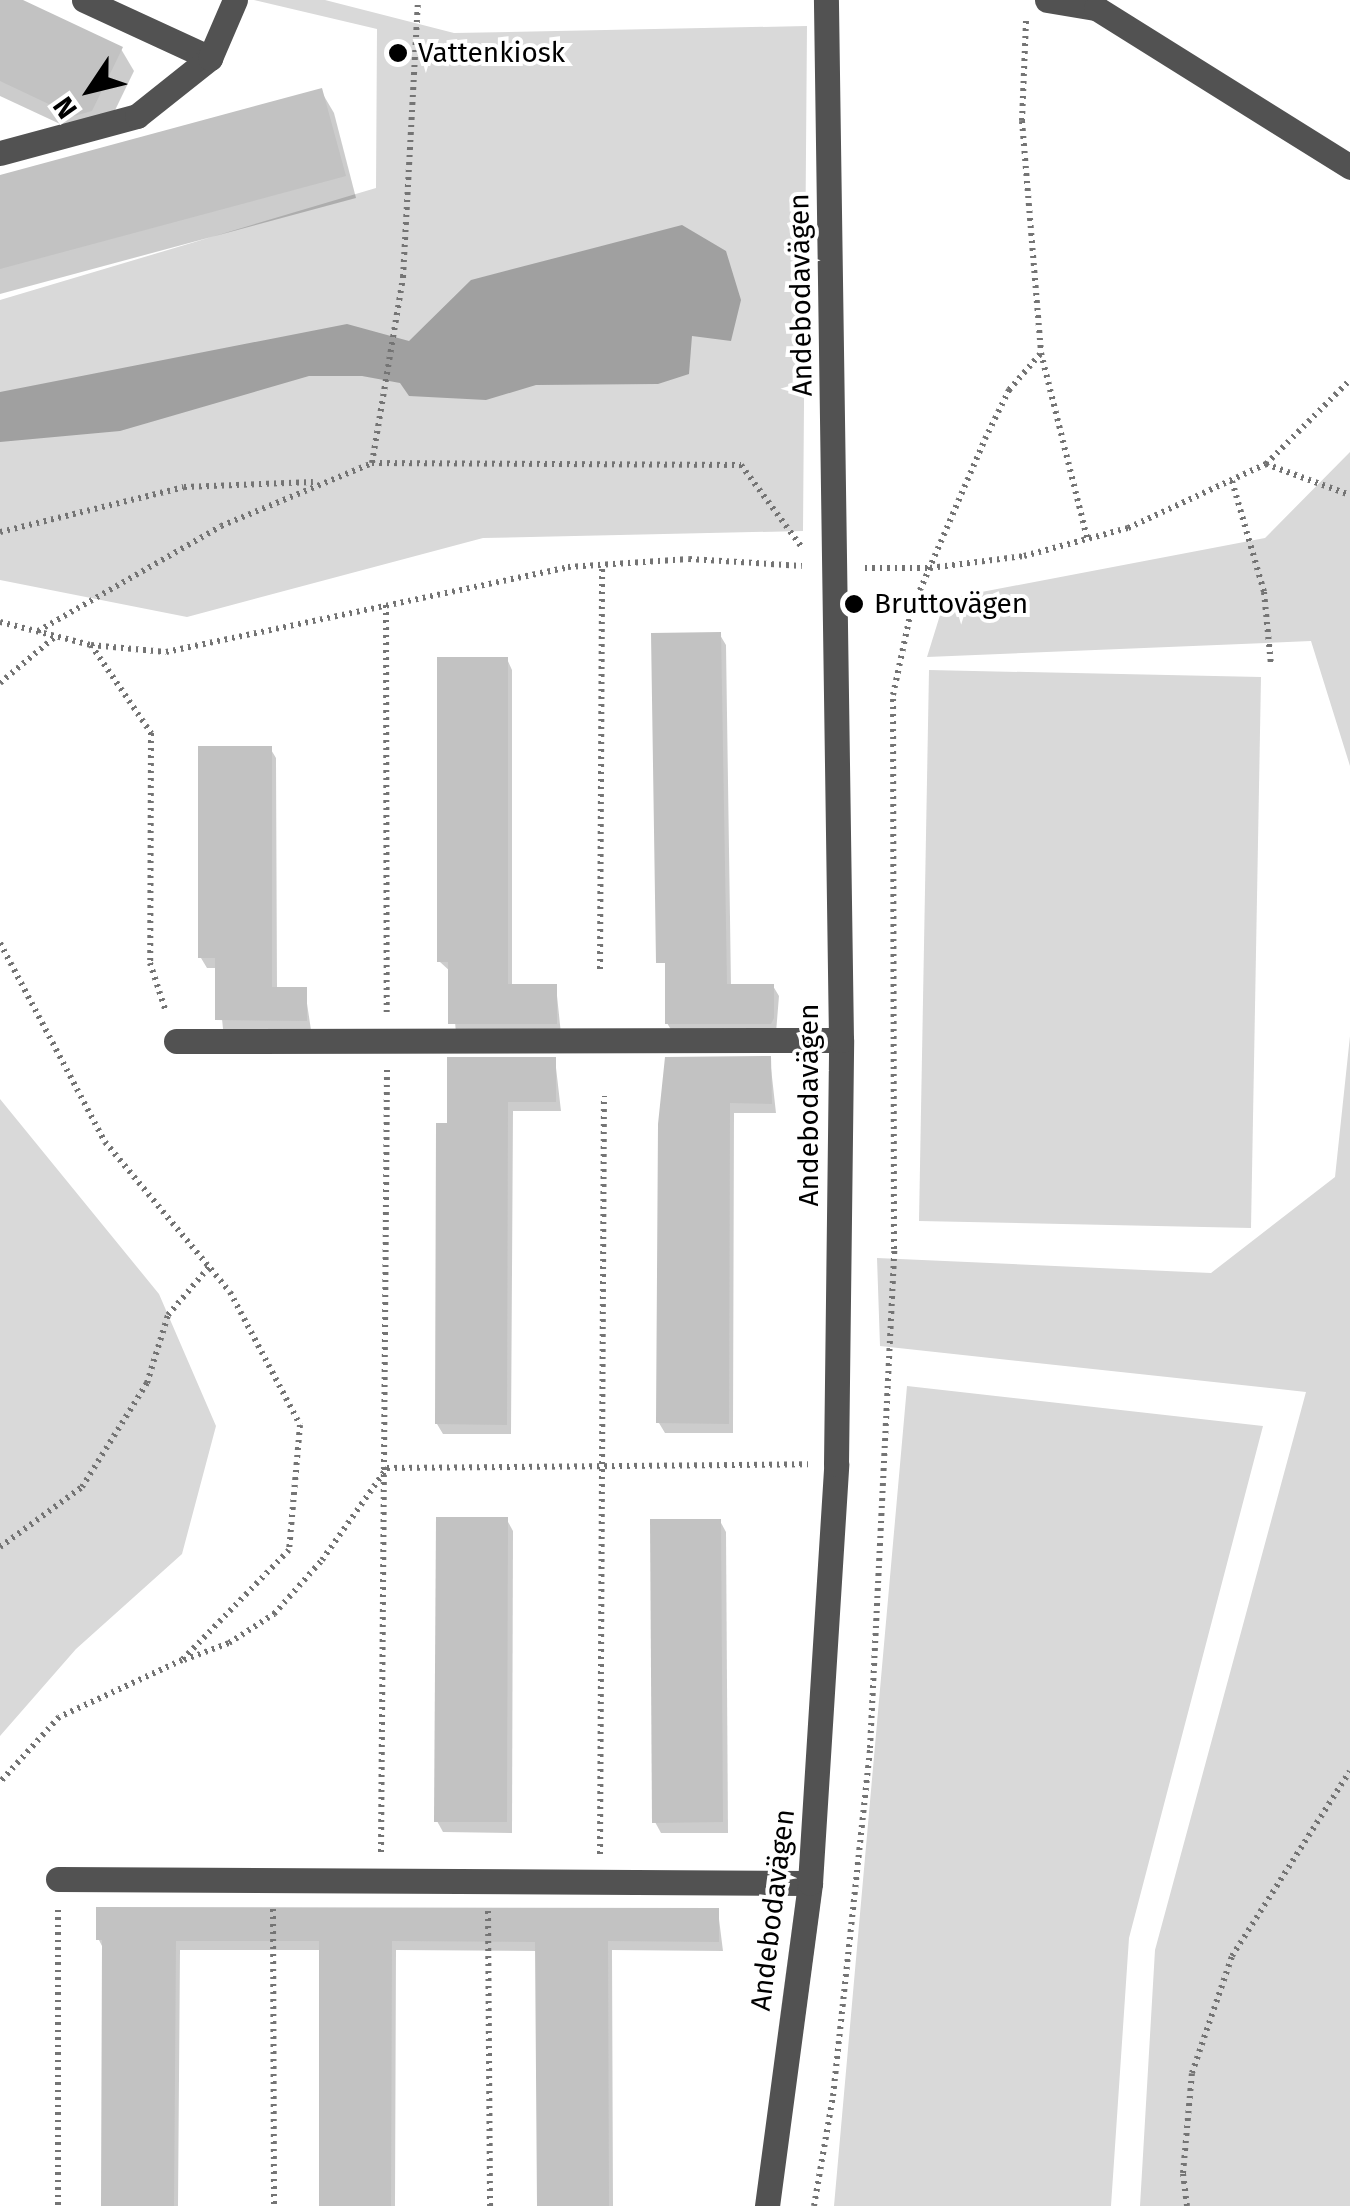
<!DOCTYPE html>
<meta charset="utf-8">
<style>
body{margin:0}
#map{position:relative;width:1350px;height:2206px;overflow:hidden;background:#fff;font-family:"Fira Sans",sans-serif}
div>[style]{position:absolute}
.green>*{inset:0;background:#d9d9d9}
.water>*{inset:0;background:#a0a0a0}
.shadow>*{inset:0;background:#0003}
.building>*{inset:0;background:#c2c2c2}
.path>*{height:6px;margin-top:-3px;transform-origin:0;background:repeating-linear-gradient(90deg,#747474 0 2.5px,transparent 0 7.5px)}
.minor>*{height:25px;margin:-12.5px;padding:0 12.5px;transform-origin:12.5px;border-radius:12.5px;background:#525252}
.dots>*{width:28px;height:28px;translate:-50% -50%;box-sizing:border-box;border:5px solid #fff;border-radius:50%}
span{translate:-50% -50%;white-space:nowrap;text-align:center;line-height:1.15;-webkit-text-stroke:8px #fff;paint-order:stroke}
.poi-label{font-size:28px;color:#000}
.left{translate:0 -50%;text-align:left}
.street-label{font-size:28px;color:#000}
.north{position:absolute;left:40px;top:40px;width:100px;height:100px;-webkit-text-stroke:8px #fff;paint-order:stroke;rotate:235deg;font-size:28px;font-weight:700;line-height:40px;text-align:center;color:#000}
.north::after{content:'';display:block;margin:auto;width:35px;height:45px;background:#000;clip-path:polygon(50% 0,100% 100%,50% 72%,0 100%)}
</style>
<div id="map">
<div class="green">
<i style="clip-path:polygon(254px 0,325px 0,454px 33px,807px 26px,803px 531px,483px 538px,187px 617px,0 580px,0 300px,376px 188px,377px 29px)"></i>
<i style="clip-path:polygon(1350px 452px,1350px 766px,1311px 641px,927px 657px,945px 599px,1265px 538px)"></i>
<i style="clip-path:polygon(929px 670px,1261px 677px,1251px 1228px,919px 1221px)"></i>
<i style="clip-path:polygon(1350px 1036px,1350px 2206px,1140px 2206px,1155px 1950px,1306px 1392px,880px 1346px,877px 1258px,1211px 1273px,1335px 1177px)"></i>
<i style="clip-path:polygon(0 1099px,159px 1294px,216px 1426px,182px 1554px,76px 1649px,0 1736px)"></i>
<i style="clip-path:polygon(907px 1386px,1263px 1426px,1129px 1938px,1111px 2206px,834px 2206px)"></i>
</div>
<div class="water">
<i style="clip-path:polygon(682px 225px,726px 251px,741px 300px,731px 341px,692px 336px,689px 374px,658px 384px,536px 385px,486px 400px,409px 396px,400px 383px,362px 376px,309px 376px,120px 431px,0 442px,0 392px,347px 324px,409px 341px,471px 280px)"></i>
</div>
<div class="shadow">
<i style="clip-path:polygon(0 0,17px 0,121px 49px,134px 71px,104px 133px,88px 137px,0 96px)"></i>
<i style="clip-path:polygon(321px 91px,334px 113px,356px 198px,0 294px,0 178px)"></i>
<i style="clip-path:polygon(720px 635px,726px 645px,731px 986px,773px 986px,779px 996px,776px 1033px,673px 1033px,667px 1023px)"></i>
<i style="clip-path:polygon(507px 659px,512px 670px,512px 986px,556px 986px,561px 1034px,456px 1034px,451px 972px,440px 962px)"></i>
<i style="clip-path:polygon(270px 748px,276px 758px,277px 989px,305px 990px,311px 1030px,223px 1029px,217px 968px,207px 968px,201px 958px)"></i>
<i style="clip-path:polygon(555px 1059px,561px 1111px,513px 1111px,511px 1434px,443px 1434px,437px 1424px,449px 1126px)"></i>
<i style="clip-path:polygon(770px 1059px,776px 1113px,734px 1113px,733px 1433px,665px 1433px,659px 1423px,660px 1124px)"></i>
<i style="clip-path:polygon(507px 1520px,513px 1531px,512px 1833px,443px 1832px,437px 1821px)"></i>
<i style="clip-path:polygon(720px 1521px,726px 1532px,728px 1833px,661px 1833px,655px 1822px)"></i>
<i style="clip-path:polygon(718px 1911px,723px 1951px,612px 1950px,613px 2206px,540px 2206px,538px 1951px,396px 1950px,395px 2206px,321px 2206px,321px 1950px,180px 1950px,178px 2206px,104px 2206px,104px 1950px,99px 1940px)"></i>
</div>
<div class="building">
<i style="clip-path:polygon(0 0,23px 0,123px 47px,92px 111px,74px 116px,0 81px)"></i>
<i style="clip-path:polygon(322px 88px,346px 176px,0 269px,0 175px)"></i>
<i style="clip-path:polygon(721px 632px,727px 984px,774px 984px,774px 1018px,771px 1024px,665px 1024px,665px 963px,656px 963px,651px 633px)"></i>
<i style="clip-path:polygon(437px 657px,508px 657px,508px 984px,557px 984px,557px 1024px,448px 1024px,448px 962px,437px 962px)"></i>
<i style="clip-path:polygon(198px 746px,272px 746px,272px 987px,307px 987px,307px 1021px,215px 1020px,215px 958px,198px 958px)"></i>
<i style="clip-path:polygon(771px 1056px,772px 1104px,730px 1103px,729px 1424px,656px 1423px,658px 1124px,665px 1057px)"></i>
<i style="clip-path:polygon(447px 1057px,556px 1057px,556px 1102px,508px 1102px,507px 1425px,435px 1424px,436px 1123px,447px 1123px)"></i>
<i style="clip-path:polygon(436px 1517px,508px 1517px,507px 1822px,434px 1822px)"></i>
<i style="clip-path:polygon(650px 1519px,721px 1519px,723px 1822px,652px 1823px)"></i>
<i style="clip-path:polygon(96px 1907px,719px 1908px,719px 1942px,608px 1941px,609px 2206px,537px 2206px,535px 1942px,392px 1941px,391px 2206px,319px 2206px,319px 1941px,176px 1941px,174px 2206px,101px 2206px,102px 1940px,96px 1940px)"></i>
</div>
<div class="path">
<i style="left:1026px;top:21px;width:100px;rotate:92.3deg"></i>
<i style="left:1022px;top:121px;width:233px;rotate:85.3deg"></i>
<i style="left:1041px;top:353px;width:194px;rotate:76deg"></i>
<i style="left:372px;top:463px;width:369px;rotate:0.3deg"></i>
<i style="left:741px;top:465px;width:101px;rotate:53.5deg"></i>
<i style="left:1266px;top:464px;width:90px;rotate:20.3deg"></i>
<i style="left:1232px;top:481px;width:116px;rotate:73.9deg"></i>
<i style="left:1264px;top:592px;width:73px;rotate:84.5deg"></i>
<i style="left:0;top:532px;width:189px;rotate:-13.7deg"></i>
<i style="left:184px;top:487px;width:129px;rotate:-2.2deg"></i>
<i style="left:865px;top:568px;width:65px"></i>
<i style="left:930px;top:568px;width:95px;rotate:-7.3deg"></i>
<i style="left:1024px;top:556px;width:108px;rotate:-15.1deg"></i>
<i style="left:1128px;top:528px;width:152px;rotate:-24.9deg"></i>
<i style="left:1266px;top:464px;width:119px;rotate:-45deg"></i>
<i style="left:386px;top:605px;width:407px;rotate:89.9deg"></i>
<i style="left:0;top:622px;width:94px;rotate:14.2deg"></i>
<i style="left:91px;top:645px;width:75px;rotate:5.3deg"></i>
<i style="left:166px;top:652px;width:411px;rotate:-11.9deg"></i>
<i style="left:568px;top:567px;width:121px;rotate:-3.8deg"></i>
<i style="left:689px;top:559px;width:113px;rotate:3.5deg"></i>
<i style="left:38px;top:631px;width:211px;rotate:-29.8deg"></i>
<i style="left:221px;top:526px;width:164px;rotate:-22.6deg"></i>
<i style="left:372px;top:463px;width:189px;rotate:-80.5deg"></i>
<i style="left:403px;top:277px;width:277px;rotate:-86.9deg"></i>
<i style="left:91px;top:645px;width:107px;rotate:55.7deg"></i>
<i style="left:151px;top:733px;width:230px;rotate:90.2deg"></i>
<i style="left:150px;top:963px;width:52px;rotate:71.9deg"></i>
<i style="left:0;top:683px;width:73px;rotate:-40deg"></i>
<i style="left:0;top:943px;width:225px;rotate:62.2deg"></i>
<i style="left:105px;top:1142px;width:195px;rotate:50.2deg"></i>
<i style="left:230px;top:1292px;width:150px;rotate:62.2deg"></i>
<i style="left:300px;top:1425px;width:125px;rotate:95deg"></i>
<i style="left:289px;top:1550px;width:153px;rotate:134.2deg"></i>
<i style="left:182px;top:1660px;width:136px;rotate:155.1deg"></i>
<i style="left:59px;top:1717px;width:88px;rotate:132.2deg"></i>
<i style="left:600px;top:969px;width:404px;rotate:-89.7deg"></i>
<i style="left:0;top:1547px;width:102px;rotate:-36.2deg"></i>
<i style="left:82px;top:1487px;width:123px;rotate:-58deg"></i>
<i style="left:147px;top:1383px;width:71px;rotate:-72.8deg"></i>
<i style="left:168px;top:1315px;width:63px;rotate:-49.5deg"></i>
<i style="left:184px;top:1660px;width:48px;rotate:-20.7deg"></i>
<i style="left:229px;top:1643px;width:54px;rotate:-32.8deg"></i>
<i style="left:274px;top:1614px;width:72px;rotate:-48.4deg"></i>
<i style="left:322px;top:1560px;width:113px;rotate:-54.8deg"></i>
<i style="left:387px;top:1468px;width:421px;rotate:-0.5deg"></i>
<i style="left:381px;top:1852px;width:782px;rotate:-89.56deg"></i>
<i style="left:600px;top:1854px;width:758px;rotate:-89.7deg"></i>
<i style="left:273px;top:1909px;width:297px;rotate:89.8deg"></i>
<i style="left:58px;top:1910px;width:296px;rotate:90deg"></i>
<i style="left:488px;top:1911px;width:295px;rotate:89.6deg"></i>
<i style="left:814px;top:2206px;width:112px;rotate:-80.2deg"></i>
<i style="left:833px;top:2096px;width:350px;rotate:-83.9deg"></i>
<i style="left:870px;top:1748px;width:500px;rotate:-87.2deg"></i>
<i style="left:894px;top:1249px;width:554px;rotate:-90.1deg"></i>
<i style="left:893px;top:695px;width:86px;rotate:-77.9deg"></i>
<i style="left:911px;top:611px;width:187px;rotate:-66.7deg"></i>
<i style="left:985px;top:439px;width:55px;rotate:-63.9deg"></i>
<i style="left:1009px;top:390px;width:49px;rotate:-49.1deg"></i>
<i style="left:1187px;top:2206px;width:33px;rotate:-97deg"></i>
<i style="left:1183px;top:2173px;width:100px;rotate:-84.9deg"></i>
<i style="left:1192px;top:2073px;width:124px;rotate:-71.1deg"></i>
<i style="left:1232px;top:1956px;width:219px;rotate:-57.5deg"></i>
</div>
<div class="minor">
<i style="left:84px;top:0;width:139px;rotate:24.7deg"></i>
<i style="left:1047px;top:0;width:50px;rotate:9.3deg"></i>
<i style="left:1096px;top:8px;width:300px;rotate:32deg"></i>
<i style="left:0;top:153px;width:142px;rotate:-15.1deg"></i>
<i style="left:137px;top:116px;width:93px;rotate:-38.5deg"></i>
<i style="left:210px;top:58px;width:63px;rotate:-66.7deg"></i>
<i style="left:176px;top:1041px;width:665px;rotate:-0.09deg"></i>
<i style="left:58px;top:1879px;width:752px;rotate:0.3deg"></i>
<i style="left:767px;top:2206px;width:326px;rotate:-82.4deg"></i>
<i style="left:810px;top:1883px;width:420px;rotate:-86.4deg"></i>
<i style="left:836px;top:1464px;width:424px;rotate:-89.3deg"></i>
<i style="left:841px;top:1040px;width:1040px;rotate:-90.83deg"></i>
</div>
<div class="dots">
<i style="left:398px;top:53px;background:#000"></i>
<i style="left:854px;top:604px;background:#000"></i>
</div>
<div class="poi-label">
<span class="left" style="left:418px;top:53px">Vattenkiosk</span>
<span class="left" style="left:874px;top:604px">Bruttovägen</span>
</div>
<div class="street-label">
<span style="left:801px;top:295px;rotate:-91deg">Andebodavägen</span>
<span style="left:809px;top:1105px;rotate:-90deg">Andebodavägen</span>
<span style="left:773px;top:1910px;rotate:-83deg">Andebodavägen</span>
</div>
<div class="north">N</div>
</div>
